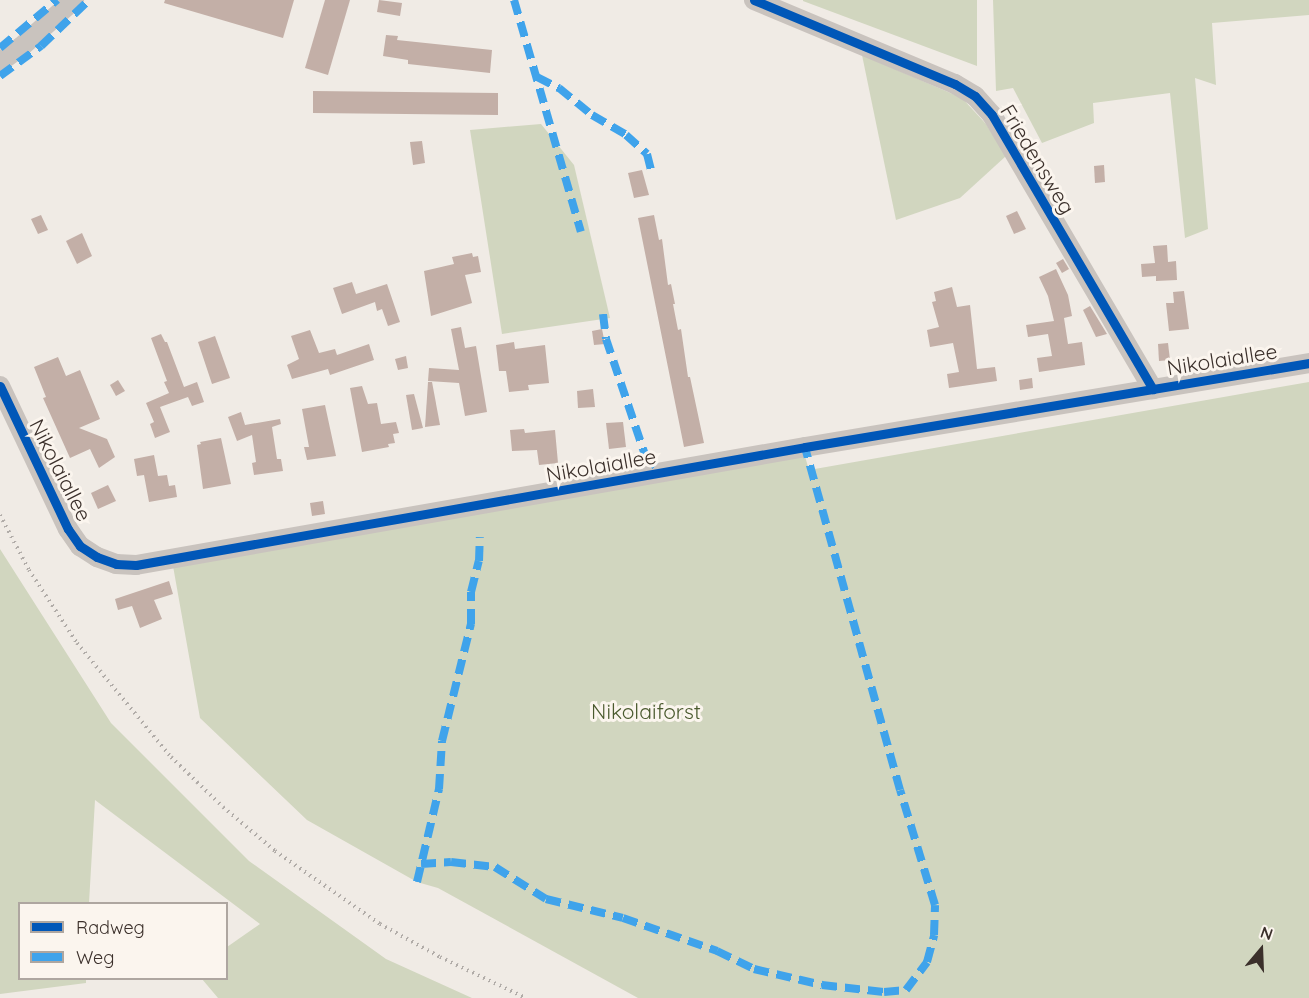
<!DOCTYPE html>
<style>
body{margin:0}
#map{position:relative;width:1309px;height:998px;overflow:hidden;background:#f0ebe5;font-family:Quicksand,sans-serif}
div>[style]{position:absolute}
.green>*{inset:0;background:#d1d6bf}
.building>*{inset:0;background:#c3afa7}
.minor>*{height:20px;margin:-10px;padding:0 10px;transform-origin:10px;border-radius:10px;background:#c9c3be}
.rail>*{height:4px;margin-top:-2px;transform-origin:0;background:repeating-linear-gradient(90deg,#b1aca8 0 1.5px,transparent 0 6px)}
.quiet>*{height:8px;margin-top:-4px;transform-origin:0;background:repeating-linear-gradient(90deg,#3fa3eb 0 15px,transparent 0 23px)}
.cycleway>*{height:9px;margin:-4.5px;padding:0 4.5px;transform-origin:4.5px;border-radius:4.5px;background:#0057b8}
span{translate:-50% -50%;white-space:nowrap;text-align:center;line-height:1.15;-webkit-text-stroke:6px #fbf5ee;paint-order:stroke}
.street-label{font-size:21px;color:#3b302b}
.park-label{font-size:21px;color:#4a5a2e}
.legend{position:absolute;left:18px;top:902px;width:210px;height:78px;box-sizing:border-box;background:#fbf5ee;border:2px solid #aea6a0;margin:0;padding:8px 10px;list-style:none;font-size:18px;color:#3b302b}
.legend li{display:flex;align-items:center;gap:12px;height:30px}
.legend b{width:30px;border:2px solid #aea6a0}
.north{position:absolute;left:1231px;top:920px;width:60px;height:60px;-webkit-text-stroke:4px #fbf5ee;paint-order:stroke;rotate:19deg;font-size:16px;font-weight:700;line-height:24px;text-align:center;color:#3b302b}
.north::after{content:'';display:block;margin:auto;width:21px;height:27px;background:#3b302b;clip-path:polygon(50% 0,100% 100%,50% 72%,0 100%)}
</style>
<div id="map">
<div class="green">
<i style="clip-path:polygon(803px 0,977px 0,977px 66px,803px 1px)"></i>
<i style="clip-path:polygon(993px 0,1309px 0,1309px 15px,1212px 23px,1216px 85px,1195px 78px,1208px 229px,1185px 238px,1170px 93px,1093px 103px,1094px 123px,1042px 143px,1013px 88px,996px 91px)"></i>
<i style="clip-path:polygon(862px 55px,962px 98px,986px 124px,1006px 156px,960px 198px,896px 220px)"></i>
<i style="clip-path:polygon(541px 124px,574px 165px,610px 318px,502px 334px,470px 130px)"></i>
<i style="clip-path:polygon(1309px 382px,1309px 998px,638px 998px,438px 888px,417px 882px,307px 820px,200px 718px,173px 566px,804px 453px,809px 470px)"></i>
<i style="clip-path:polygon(0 549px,111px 723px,249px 861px,386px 959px,472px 998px,218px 998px,202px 979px,226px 978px,227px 947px,260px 924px,95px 800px,89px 903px,20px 904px,20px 978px,86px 979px,86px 983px,0 994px)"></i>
</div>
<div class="building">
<i style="clip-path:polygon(165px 0,294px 0,283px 38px,164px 3px)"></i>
<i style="clip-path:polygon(325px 0,350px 0,328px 75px,305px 68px)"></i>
<i style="clip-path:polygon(379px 0,402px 3px,400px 16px,377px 12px)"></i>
<i style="clip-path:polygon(386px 35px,398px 36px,397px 40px,492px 50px,490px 73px,408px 64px,408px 60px,383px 56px)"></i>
<i style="clip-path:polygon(313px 91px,498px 93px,498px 115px,313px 113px)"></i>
<i style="clip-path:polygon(422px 141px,425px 163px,413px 165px,410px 142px)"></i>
<i style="clip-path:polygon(1104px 165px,1105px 182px,1095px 183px,1094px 166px)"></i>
<i style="clip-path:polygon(642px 170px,649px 195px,634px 198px,628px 173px)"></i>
<i style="clip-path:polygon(1017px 211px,1026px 229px,1014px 234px,1006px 216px)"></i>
<i style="clip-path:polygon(41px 215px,48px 230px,38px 234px,31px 219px)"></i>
<i style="clip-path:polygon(654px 215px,659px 240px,662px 239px,668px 285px,671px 284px,675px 304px,673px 304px,678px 330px,681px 329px,688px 377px,690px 377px,704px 443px,684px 447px,638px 218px)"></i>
<i style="clip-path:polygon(82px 233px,92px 256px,77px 264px,66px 241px)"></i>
<i style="clip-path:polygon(1167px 245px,1168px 262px,1176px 261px,1177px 280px,1156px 281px,1156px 276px,1142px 277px,1141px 264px,1155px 263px,1153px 246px)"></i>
<i style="clip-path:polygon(472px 253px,473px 257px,478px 256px,481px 272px,465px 275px,472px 303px,431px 316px,424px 271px,454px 264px,452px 257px)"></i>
<i style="clip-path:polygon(1063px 259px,1069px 269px,1062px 273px,1056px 263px)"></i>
<i style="clip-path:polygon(1056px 269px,1068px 295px,1072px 316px,1064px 318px,1068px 344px,1082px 342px,1085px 365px,1039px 372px,1037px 358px,1052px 356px,1048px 334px,1028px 337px,1026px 325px,1054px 321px,1048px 296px,1039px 277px)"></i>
<i style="clip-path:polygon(352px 282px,356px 294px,387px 284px,400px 322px,388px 326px,382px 309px,377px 311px,375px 302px,342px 314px,333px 288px)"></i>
<i style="clip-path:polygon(952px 287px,957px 307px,970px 305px,977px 369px,995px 367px,997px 381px,949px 388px,947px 374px,959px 372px,953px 343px,930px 347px,927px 330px,939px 327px,932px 302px,936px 301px,934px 292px)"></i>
<i style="clip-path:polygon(1184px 291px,1189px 329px,1169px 331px,1166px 303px,1174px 303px,1173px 292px)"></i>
<i style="clip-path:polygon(1090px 306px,1104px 329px,1107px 334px,1096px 337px,1083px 310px)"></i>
<i style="clip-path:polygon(461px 327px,465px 348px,476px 346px,487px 412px,465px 416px,459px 383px,428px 381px,429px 368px,459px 370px,451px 329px)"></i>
<i style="clip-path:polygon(602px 329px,605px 344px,594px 345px,592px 331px)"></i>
<i style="clip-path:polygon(310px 330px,319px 353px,335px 349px,337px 355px,369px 344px,374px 360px,330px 375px,328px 369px,292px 379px,287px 365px,299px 359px,291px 336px)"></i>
<i style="clip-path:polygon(161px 334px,165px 342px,167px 342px,184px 387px,197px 382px,204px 402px,192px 406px,188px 397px,160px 407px,170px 432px,155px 438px,150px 424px,154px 422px,146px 403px,169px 393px,164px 382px,167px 381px,151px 338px)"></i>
<i style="clip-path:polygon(215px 336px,230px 378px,212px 384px,198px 342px)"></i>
<i style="clip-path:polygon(514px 342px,515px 349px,545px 345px,549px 383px,528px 385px,529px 390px,509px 392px,506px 371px,499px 371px,496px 345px)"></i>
<i style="clip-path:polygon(1168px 343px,1170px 360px,1159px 361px,1158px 344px)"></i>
<i style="clip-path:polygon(406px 356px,408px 368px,398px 370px,395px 359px)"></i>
<i style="clip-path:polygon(58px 357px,66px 376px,80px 370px,100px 419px,79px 428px,107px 439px,115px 457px,99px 468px,90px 449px,70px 458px,43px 398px,46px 397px,34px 367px)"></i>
<i style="clip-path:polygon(1032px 378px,1033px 388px,1020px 390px,1019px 380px)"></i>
<i style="clip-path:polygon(118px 380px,125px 391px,116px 396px,110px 385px)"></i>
<i style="clip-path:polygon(428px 382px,432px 382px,440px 425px,425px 427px)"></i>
<i style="clip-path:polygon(362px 386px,368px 404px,377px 403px,381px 424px,396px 422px,399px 433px,393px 434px,395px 443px,388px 444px,389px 447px,362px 452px,350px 388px)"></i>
<i style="clip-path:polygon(593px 389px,595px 407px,578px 408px,577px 391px)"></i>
<i style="clip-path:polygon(414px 394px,423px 428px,412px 430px,406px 395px)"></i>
<i style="clip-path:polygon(325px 405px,336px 456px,307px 460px,304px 447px,309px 447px,302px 409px)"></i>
<i style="clip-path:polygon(241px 412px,245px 425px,280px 419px,281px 424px,272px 427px,277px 459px,281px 459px,283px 471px,254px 475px,252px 463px,256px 462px,252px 435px,237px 441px,228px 417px)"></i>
<i style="clip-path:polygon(623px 422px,626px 447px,609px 449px,606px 423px)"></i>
<i style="clip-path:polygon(524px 429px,525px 433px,555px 430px,558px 463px,539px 465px,537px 450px,512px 451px,510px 430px)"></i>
<i style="clip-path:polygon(221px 438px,231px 484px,203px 489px,197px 445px,201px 444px,200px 442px)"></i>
<i style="clip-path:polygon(154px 455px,158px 476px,167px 475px,169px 486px,175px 485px,177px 497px,149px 502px,144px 475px,137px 476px,134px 459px)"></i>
<i style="clip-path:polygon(108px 485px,116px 501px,98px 509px,91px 493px)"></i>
<i style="clip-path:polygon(323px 501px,325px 514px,312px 516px,310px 503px)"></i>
<i style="clip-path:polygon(169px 581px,173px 594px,154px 600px,162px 619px,140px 628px,132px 606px,118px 610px,115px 599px)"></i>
</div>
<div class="minor">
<i style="left:754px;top:0;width:218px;rotate:22.7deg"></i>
<i style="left:955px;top:84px;width:23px;rotate:31deg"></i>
<i style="left:975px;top:96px;width:25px;rotate:48deg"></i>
<i style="left:992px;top:115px;width:318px;rotate:59.6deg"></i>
<i style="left:0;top:62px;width:26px;rotate:-36deg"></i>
<i style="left:21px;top:47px;width:71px;rotate:-41.6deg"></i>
<i style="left:0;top:386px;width:158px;rotate:64.6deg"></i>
<i style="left:68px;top:529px;width:21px;rotate:55deg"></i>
<i style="left:80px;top:546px;width:20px;rotate:33deg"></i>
<i style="left:97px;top:557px;width:20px;rotate:20deg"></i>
<i style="left:116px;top:564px;width:20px;rotate:3deg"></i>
<i style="left:136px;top:565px;width:679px;rotate:-10deg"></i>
<i style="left:805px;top:447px;width:511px;rotate:-9.46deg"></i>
</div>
<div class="rail">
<i style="left:0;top:515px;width:62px;rotate:62.2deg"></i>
<i style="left:29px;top:570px;width:87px;rotate:56.7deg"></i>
<i style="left:77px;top:643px;width:148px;rotate:50.5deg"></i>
<i style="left:171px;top:757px;width:72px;rotate:43.9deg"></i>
<i style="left:223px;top:807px;width:68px;rotate:40.2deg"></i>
<i style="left:275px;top:851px;width:128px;rotate:34.8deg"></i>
<i style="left:380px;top:924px;width:68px;rotate:28.8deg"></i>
<i style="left:440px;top:957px;width:95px;rotate:25.5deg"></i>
</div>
<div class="quiet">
<i style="left:514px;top:0;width:241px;rotate:73.9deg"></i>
<i style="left:0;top:48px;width:75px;rotate:-40.1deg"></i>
<i style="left:0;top:76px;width:51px;rotate:-36.2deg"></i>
<i style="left:41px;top:46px;width:66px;rotate:-43.8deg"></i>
<i style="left:537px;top:77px;width:25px;rotate:27deg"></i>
<i style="left:559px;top:88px;width:43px;rotate:39.3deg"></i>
<i style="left:592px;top:115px;width:39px;rotate:30deg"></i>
<i style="left:626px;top:135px;width:28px;rotate:42deg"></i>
<i style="left:647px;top:154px;width:16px;rotate:76deg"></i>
<i style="left:603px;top:314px;width:25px;rotate:83deg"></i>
<i style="left:606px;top:339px;width:122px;rotate:71.4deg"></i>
<i style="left:645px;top:455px;width:23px;rotate:47deg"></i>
<i style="left:421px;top:864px;width:30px;rotate:-4deg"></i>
<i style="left:451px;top:862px;width:44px;rotate:6.5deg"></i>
<i style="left:495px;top:867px;width:60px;rotate:32.1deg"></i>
<i style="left:546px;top:899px;width:79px;rotate:13.9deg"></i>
<i style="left:623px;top:918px;width:100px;rotate:19.3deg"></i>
<i style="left:717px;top:951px;width:41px;rotate:25.9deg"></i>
<i style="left:754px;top:969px;width:70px;rotate:13.2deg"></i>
<i style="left:822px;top:985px;width:62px;rotate:6.4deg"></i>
<i style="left:884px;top:992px;width:22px;rotate:-5deg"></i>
<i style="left:906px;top:990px;width:35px;rotate:-53deg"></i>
<i style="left:927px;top:962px;width:28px;rotate:-75deg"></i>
<i style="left:934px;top:935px;width:30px;rotate:-88deg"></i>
<i style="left:935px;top:905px;width:120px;rotate:-106.9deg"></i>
<i style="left:900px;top:790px;width:356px;rotate:-105.5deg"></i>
<i style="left:417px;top:882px;width:96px;rotate:-76.7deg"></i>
<i style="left:439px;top:789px;width:48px;rotate:-86.4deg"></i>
<i style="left:442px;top:741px;width:121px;rotate:-76.1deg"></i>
<i style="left:471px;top:624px;width:32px;rotate:-90deg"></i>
<i style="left:471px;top:592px;width:32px;rotate:-76deg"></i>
<i style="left:479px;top:561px;width:24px;rotate:-88deg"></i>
</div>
<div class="cycleway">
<i style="left:754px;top:0;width:218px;rotate:22.7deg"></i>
<i style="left:955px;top:84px;width:23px;rotate:31deg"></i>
<i style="left:975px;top:96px;width:25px;rotate:48deg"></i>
<i style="left:992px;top:115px;width:318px;rotate:59.6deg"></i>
<i style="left:0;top:386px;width:158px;rotate:64.6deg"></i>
<i style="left:68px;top:529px;width:21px;rotate:55deg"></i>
<i style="left:80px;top:546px;width:20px;rotate:33deg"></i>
<i style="left:97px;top:557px;width:20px;rotate:20deg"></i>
<i style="left:116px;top:564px;width:20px;rotate:3deg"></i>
<i style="left:136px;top:565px;width:679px;rotate:-10deg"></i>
<i style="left:805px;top:447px;width:511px;rotate:-9.46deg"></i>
</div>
<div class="street-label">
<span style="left:1038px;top:159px;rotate:59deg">Friedensweg</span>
<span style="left:1222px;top:359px;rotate:-9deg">Nikolaiallee</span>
<span style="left:601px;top:465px;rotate:-10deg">Nikolaiallee</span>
<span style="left:61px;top:470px;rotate:63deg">Nikolaiallee</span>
</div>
<div class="park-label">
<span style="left:646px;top:711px">Nikolaiforst</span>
</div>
<ul class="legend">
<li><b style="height:8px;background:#0057b8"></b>Radweg</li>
<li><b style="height:8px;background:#3fa3eb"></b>Weg</li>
</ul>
<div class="north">N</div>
</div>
